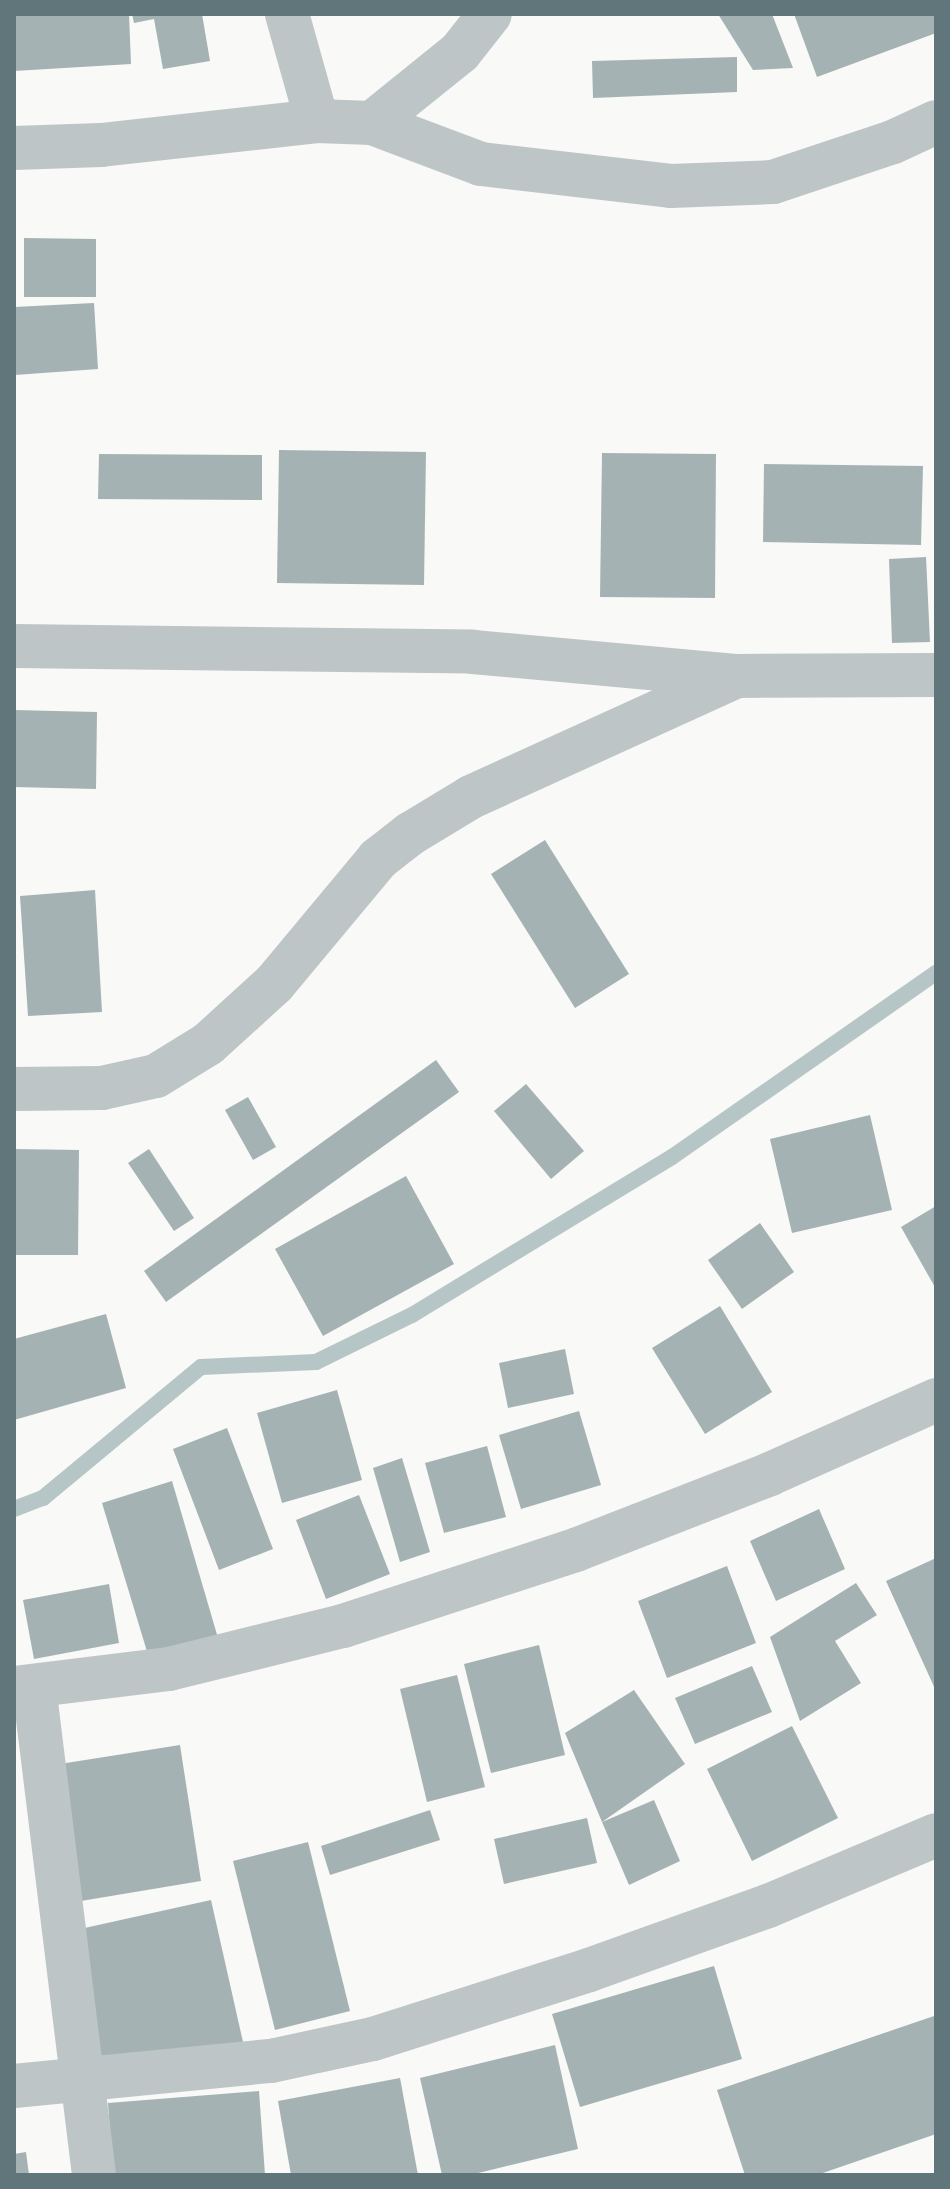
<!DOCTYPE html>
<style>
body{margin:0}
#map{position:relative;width:950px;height:2189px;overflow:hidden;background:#f9f9f7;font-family:"Golos Text",sans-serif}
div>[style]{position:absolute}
.stream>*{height:16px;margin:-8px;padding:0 8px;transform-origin:8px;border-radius:8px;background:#b6c6c7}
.building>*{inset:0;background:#a5b2b4}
.minor>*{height:44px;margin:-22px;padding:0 22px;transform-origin:22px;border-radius:22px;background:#bec5c6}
span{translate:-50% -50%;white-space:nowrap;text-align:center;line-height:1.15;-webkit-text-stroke:8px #fff;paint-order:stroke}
.frame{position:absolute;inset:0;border:16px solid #61767a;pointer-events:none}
</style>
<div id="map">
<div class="stream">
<i style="left:14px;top:1509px;width:31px;rotate:-21deg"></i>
<i style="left:43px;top:1498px;width:205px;rotate:-39.7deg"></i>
<i style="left:201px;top:1367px;width:115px;rotate:-2.5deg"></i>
<i style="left:316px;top:1362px;width:107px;rotate:-26.1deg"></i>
<i style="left:412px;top:1315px;width:304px;rotate:-31.3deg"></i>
<i style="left:672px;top:1157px;width:322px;rotate:-34.9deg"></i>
</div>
<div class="building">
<i style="clip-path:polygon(14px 14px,129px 14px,131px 64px,14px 71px)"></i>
<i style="clip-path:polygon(132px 14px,202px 14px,210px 61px,163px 69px,154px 19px,134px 23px)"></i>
<i style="clip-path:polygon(718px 14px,772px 14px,793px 68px,753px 70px)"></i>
<i style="clip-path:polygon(794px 14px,936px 14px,936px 33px,817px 77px)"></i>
<i style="clip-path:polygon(737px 57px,737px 92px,593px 98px,592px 61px)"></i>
<i style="clip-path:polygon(24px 238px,96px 239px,96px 297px,24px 297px)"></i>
<i style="clip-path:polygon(94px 303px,98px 369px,15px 375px,14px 307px)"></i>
<i style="clip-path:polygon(279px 450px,426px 452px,424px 585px,277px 583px)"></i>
<i style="clip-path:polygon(602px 453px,716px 454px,715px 598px,600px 597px)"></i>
<i style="clip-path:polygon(99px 454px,262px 455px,262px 500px,98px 499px)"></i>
<i style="clip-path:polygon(764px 464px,923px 466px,921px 545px,763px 542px)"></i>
<i style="clip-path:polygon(926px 557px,930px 642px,892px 643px,889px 559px)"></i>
<i style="clip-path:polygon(14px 710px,97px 712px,96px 789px,14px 787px)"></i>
<i style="clip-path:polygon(545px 840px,629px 974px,575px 1008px,491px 874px)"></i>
<i style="clip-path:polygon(95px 890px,102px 1012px,28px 1016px,20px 896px)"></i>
<i style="clip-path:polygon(436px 1060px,459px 1092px,166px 1302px,144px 1271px)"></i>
<i style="clip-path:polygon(526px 1084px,584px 1151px,551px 1179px,494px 1111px)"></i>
<i style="clip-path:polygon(248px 1097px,276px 1147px,253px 1160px,225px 1110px)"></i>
<i style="clip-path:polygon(870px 1115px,892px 1210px,792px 1233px,770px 1139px)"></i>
<i style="clip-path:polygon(14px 1149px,79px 1150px,78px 1255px,14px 1255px)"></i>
<i style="clip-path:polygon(149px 1149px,194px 1218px,174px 1231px,128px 1163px)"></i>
<i style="clip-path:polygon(406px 1176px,454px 1264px,323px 1336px,275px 1249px)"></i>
<i style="clip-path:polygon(936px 1206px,936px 1289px,901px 1227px)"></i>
<i style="clip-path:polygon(760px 1223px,794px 1272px,742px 1309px,708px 1260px)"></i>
<i style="clip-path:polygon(720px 1306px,772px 1392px,705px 1434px,652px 1348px)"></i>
<i style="clip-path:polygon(106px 1314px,126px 1388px,14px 1420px,14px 1339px)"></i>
<i style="clip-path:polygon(565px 1349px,574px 1394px,508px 1408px,499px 1363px)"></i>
<i style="clip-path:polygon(337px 1390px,362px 1480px,282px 1503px,257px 1413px)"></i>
<i style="clip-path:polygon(579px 1411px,601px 1485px,521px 1509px,499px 1435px)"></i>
<i style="clip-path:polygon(227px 1428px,273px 1549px,219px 1570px,173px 1449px)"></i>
<i style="clip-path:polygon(487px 1446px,506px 1517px,444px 1533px,425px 1463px)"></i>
<i style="clip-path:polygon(402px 1458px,430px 1552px,400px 1562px,373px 1468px)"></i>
<i style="clip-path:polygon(172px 1481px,218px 1638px,149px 1658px,102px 1503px)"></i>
<i style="clip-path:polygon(359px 1495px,390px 1574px,326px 1599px,296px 1520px)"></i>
<i style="clip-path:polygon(819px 1509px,845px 1569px,776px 1601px,750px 1541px)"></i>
<i style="clip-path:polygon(936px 1558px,936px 1691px,886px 1581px)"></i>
<i style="clip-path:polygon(727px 1566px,756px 1643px,667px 1678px,638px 1601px)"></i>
<i style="clip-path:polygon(856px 1583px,877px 1615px,835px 1641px,861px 1683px,800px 1721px,770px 1637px)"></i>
<i style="clip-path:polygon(109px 1584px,119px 1643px,34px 1659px,23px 1600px)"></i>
<i style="clip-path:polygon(539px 1645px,565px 1755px,491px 1773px,464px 1664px)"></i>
<i style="clip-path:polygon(752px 1666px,772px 1712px,695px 1744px,675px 1698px)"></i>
<i style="clip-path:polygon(457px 1675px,485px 1787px,427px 1802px,400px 1689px)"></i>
<i style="clip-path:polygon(634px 1690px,685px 1764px,602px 1822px,565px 1733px)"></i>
<i style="clip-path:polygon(792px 1726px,838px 1818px,752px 1861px,707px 1769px)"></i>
<i style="clip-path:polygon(180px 1745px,201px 1881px,81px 1901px,60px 1764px)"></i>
<i style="clip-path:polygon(654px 1800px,680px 1861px,629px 1885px,602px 1822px)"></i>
<i style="clip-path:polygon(430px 1810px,440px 1840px,330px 1875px,321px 1846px)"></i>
<i style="clip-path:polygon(587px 1818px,597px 1863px,504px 1884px,494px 1839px)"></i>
<i style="clip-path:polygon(308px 1842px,350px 2011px,275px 2030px,233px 1861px)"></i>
<i style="clip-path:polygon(211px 1900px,243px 2042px,103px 2075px,71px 1931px)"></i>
<i style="clip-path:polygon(714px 1966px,742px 2059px,580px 2107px,552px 2014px)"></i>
<i style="clip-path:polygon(934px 2016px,936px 2134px,817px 2175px,745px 2175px,717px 2090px)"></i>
<i style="clip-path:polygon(555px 2045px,578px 2149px,470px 2175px,442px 2175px,420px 2078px)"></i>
<i style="clip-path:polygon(400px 2078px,418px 2175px,291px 2175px,278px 2101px)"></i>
<i style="clip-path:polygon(259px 2091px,265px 2175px,113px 2175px,108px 2103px)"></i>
<i style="clip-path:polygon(26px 2152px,29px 2175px,14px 2175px,14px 2154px)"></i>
</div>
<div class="minor">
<i style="left:287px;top:14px;width:111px;rotate:74.3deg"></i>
<i style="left:372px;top:123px;width:116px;rotate:20.6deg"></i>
<i style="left:481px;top:164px;width:191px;rotate:6.6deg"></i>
<i style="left:671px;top:186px;width:102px;rotate:-2.2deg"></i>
<i style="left:773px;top:182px;width:126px;rotate:-18.4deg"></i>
<i style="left:893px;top:142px;width:47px;rotate:-24.9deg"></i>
<i style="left:14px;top:148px;width:87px;rotate:-2deg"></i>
<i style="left:101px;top:145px;width:217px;rotate:-6.3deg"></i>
<i style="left:317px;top:121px;width:55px;rotate:2.1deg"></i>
<i style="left:372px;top:123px;width:113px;rotate:-38.9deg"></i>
<i style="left:460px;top:52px;width:48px;rotate:-51.7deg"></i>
<i style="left:14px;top:646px;width:459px;rotate:0.7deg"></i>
<i style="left:473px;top:652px;width:263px;rotate:5.2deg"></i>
<i style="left:735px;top:676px;width:201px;rotate:-0.3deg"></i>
<i style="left:14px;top:1089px;width:88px;rotate:-0.7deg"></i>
<i style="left:102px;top:1088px;width:55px;rotate:-12.5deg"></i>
<i style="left:156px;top:1076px;width:61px;rotate:-31.6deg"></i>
<i style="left:208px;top:1044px;width:89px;rotate:-42.3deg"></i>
<i style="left:274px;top:984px;width:163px;rotate:-50.2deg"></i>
<i style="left:378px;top:859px;width:41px;rotate:-38deg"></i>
<i style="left:410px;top:834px;width:71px;rotate:-31.2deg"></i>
<i style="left:471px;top:797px;width:289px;rotate:-24.5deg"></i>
<i style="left:34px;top:1686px;width:493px;rotate:83deg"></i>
<i style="left:14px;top:1688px;width:156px;rotate:-7deg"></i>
<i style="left:169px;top:1669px;width:179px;rotate:-13.9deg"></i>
<i style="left:343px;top:1626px;width:247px;rotate:-18.1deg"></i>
<i style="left:578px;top:1549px;width:206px;rotate:-21.3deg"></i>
<i style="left:770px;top:1474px;width:182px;rotate:-24deg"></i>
<i style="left:14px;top:2086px;width:258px;rotate:-5.6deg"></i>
<i style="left:271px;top:2061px;width:104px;rotate:-12.2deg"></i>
<i style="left:373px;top:2039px;width:227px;rotate:-17.7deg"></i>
<i style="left:589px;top:1970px;width:190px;rotate:-19.7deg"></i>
<i style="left:768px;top:1906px;width:182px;rotate:-22.9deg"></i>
</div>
<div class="frame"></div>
</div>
